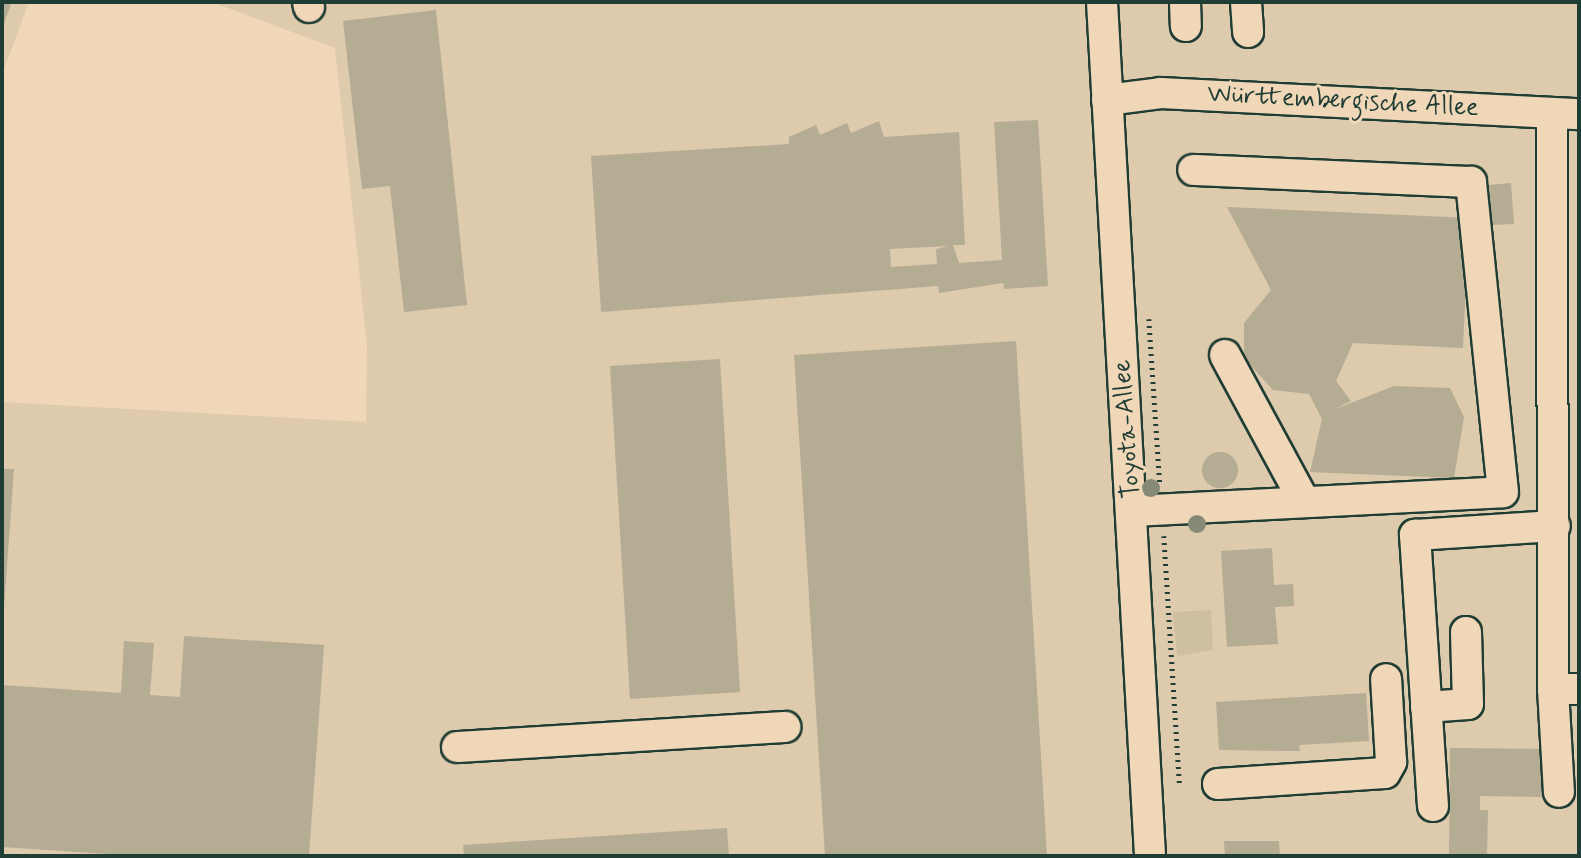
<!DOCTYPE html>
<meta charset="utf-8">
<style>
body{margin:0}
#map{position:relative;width:1581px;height:858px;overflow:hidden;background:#f0d7b8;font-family:Mynerve,sans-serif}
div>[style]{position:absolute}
.built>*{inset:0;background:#decaad}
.green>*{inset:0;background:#cebea2}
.building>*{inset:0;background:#b5ac94}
.round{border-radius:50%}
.path>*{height:4.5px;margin-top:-2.25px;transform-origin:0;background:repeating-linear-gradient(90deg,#1f3d34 0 2px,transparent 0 7px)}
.roads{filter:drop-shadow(2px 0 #1f3d34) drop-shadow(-2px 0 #1f3d34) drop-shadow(0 2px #1f3d34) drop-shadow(0 -2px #1f3d34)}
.minor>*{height:30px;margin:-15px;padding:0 15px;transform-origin:15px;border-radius:15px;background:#f0d7b8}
.trees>*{width:18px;height:18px;margin:-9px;border-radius:50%;background:#868975}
span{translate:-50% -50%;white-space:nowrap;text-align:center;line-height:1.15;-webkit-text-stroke:6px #f0d7b8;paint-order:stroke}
.street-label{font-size:26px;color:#1f3d34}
.frame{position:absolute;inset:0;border:4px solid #1f3d34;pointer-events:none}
</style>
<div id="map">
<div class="built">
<i style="clip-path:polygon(2px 2px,29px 2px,2px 75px)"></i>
<i style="clip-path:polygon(212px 2px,1579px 2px,1579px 856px,2px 856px,2px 402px,366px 422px,367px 345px,335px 48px)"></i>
</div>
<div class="green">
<i style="clip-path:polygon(1211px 610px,1213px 650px,1177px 656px,1173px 612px)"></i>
</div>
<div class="building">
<i style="clip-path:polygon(2px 2px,12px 2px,2px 28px)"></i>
<i style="clip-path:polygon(436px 10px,467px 305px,404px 312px,390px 186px,362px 189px,343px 21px)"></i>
<i style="clip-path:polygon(evenodd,1038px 120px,1048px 286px,1004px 289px,1003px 283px,939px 293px,938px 286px,601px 312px,591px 156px,789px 144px,789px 137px,816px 125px,820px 135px,847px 123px,851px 133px,879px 121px,884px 137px,959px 132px,965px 245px,953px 245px,959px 263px,1002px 260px,994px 122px,1038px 120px,949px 246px,936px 249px,937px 264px,891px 267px,890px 249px,949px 246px)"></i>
<i style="clip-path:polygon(1511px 183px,1514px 224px,1491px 225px,1489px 185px)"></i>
<i style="clip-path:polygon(1227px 207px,1469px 218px,1463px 348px,1353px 343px,1336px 381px,1351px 401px,1333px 410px,1394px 386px,1450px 388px,1464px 417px,1454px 478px,1310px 472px,1322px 419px,1309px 394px,1273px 390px,1244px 358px,1244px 323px,1271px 290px)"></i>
<i style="clip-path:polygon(1016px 341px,1047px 856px,825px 856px,794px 355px)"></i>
<i style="clip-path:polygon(720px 359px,740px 692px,630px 699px,610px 366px)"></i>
<i class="round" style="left:1202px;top:452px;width:36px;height:36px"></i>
<i style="clip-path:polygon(2px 469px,14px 469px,4px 608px,2px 608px)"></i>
<i style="clip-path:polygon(1272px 548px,1274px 585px,1293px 584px,1294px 606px,1275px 607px,1278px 644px,1227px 647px,1221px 551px)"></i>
<i style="clip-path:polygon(184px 636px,324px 645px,309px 856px,137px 856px,2px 847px,2px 685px,121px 693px,124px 641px,154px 643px,150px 695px,180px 697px)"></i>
<i style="clip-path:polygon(1366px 693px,1369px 741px,1299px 745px,1300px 751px,1219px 750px,1216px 702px)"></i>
<i style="clip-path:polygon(1450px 748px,1542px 749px,1542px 797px,1480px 796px,1480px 810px,1488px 810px,1487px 856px,1449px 856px)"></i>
<i style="clip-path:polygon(727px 828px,729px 856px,464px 856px,463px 845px)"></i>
<i style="clip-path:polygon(1224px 841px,1279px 841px,1280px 856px,1225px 856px)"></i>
</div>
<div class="path">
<i style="left:1149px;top:319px;width:166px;rotate:86.2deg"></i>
<i style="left:1164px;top:536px;width:252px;rotate:86.4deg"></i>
</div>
<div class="roads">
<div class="minor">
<i style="left:308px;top:2px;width:5px;rotate:79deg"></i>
<i style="left:1102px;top:2px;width:855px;rotate:86.78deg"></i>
<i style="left:1185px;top:2px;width:24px;rotate:88deg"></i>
<i style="left:1246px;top:2px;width:30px;rotate:86deg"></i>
<i style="left:1107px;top:100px;width:54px;rotate:-7.4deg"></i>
<i style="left:1161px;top:93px;width:419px;rotate:2.9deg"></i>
<i style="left:1552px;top:114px;width:575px;rotate:89.9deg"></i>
<i style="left:1553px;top:689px;width:26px"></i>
<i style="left:1225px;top:355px;width:166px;rotate:61.6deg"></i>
<i style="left:1133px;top:511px;width:370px;rotate:-2.9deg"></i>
<i style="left:1503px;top:492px;width:312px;rotate:-95.9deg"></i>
<i style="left:1471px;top:182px;width:278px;rotate:-177.5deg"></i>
<i style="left:1553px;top:689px;width:103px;rotate:86.7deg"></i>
<i style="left:1426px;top:707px;width:42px;rotate:-4.1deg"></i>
<i style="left:1468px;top:704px;width:72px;rotate:-91.6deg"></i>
<i style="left:457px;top:747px;width:329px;rotate:-3.5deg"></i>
<i style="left:1218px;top:784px;width:167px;rotate:-3.8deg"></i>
<i style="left:1385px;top:773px;width:13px;rotate:-61deg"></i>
<i style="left:1391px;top:762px;width:83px;rotate:-93.4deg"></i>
<i style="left:1433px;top:806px;width:272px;rotate:-93.8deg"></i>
<i style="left:1415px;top:535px;width:140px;rotate:-3.7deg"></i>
</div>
</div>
<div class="trees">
<i style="left:1151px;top:488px"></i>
<i style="left:1197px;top:524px"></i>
</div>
<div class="street-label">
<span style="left:1343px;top:102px;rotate:3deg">Württembergische Allee</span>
<span style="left:1128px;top:429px;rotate:-94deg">Toyota-Allee</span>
</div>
<div class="frame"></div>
</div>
